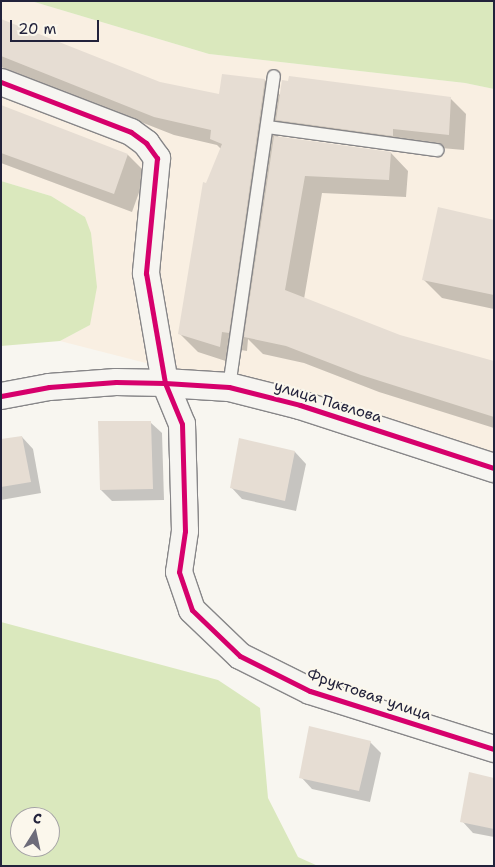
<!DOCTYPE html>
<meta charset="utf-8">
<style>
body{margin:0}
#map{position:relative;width:495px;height:867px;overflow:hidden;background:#f8f6f0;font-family:"Shantell Sans",sans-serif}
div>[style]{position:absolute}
.built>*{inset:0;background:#f9efe2}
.green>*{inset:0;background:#dae8bd}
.shadow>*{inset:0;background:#0003}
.building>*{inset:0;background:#e6ddd3}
.roads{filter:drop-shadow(1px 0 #878688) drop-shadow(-1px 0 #878688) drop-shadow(0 1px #878688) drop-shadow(0 -1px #878688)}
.service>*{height:12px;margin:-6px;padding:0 6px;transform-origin:6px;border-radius:6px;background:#f6f5f1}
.minor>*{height:26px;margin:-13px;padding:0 13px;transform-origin:13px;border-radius:13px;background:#f6f5f1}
.tertiary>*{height:28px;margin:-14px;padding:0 14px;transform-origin:14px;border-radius:14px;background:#f6f5f1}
.cycleway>*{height:5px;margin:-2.5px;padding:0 2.5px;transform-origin:2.5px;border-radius:2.5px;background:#d6006c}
span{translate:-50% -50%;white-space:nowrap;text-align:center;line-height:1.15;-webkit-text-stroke:4.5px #fbf7ec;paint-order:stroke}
.street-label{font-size:15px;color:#22223b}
.frame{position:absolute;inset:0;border:2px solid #22223b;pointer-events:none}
.north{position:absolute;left:10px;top:807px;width:50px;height:50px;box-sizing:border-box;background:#fbf7ec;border:1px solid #a4a2a5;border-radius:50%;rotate:10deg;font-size:14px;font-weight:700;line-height:20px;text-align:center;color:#22223b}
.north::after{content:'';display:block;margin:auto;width:18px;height:22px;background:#6d6c7a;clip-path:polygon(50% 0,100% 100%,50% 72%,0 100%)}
.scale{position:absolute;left:10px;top:20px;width:89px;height:22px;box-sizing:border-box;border:2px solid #22223b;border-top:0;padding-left:6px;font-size:15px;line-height:18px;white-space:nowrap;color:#22223b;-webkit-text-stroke:4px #fbf7ec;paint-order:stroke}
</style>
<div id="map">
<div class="built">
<i style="clip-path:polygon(1px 1px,31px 1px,209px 54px,465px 83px,494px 89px,494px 452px,60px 341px,90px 325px,85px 217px,51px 196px,1px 181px)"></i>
</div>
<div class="green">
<i style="clip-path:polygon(31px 1px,494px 1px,494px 89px,465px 83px,209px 54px)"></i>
<i style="clip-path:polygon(1px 181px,51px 196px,85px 217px,91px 233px,97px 287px,90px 325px,60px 341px,1px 346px)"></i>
<i style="clip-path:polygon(evenodd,1px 622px,218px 680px,260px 708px,268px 798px,298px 857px,318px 866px,1px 866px,1px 622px,20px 817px,50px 817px,50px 847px,20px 847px,20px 817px)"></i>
</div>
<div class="shadow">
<i style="clip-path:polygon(1px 20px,160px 84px,220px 96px,265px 80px,281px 96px,450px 98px,466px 114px,464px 150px,293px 135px,280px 122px,278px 138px,391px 153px,408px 171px,406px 197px,322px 193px,304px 299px,400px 336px,494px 362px,494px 428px,379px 392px,304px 363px,263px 354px,248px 339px,247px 351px,241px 350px,238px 365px,198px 352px,179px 333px,207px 185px,221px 149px,217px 145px,174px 135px,1px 67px)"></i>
<i style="clip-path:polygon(1px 107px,128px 155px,146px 173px,132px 212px,1px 163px)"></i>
<i style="clip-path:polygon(494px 221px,494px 309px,442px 298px,423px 279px)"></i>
<i style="clip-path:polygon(150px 422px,162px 433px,164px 500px,112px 501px,101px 490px)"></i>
<i style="clip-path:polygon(22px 437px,33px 449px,41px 493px,1px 500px,1px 441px)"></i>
<i style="clip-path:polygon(240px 440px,295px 452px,306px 464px,296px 511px,242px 499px,231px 487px)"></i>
<i style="clip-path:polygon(370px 742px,381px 753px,370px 802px,312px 789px,301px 777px)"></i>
<i style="clip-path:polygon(494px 780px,494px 837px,473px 833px,462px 821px)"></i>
</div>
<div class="building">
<i style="clip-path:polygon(1px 19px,160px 82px,219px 94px,222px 74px,265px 79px,229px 333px,222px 332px,220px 347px,178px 334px,203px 182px,206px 183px,222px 144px,210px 139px,211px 130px,154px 117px,1px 56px)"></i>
<i style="clip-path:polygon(289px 76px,451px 97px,449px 135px,393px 129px,393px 136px,276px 120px,282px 80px,288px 81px)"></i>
<i style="clip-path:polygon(1px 105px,128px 154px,114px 194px,1px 153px)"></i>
<i style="clip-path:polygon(274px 136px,391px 152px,389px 180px,305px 176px,285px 290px,400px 335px,494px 361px,494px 417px,361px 375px,286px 346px,244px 337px)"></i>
<i style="clip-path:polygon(438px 207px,494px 220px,494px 295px,422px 280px)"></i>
<i style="clip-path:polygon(98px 421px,151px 421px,153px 489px,100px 490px)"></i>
<i style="clip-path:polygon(22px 436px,31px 482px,1px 487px,1px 439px)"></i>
<i style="clip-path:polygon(239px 438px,295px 451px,285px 501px,230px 488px)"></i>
<i style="clip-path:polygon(309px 726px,371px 741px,359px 791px,299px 778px)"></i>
<i style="clip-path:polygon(469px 772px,494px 778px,494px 829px,460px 822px)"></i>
</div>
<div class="roads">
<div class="service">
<i style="left:268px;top:127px;width:171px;rotate:7.8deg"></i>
<i style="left:229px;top:387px;width:314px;rotate:-81.8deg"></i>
</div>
<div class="minor">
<i style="left:1px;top:82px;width:139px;rotate:21deg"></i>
<i style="left:131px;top:132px;width:19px;rotate:36deg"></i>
<i style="left:146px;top:143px;width:19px;rotate:54deg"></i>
<i style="left:157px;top:158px;width:116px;rotate:95.5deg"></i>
<i style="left:146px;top:273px;width:112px;rotate:80.2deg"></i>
<i style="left:165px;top:383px;width:44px;rotate:67.5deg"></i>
<i style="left:182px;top:424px;width:107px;rotate:88.4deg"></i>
<i style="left:185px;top:531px;width:41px;rotate:98.3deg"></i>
<i style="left:179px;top:572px;width:40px;rotate:71.1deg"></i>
<i style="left:192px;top:610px;width:66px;rotate:43.8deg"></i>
<i style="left:240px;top:656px;width:78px;rotate:26.6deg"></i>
<i style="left:310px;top:691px;width:193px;rotate:17.5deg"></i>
<i style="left:1px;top:396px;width:49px;rotate:-10.6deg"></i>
<i style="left:49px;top:387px;width:67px;rotate:-4.3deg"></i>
<i style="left:116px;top:382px;width:49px;rotate:1.2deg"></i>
</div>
<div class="tertiary">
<i style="left:165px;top:383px;width:64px;rotate:3.6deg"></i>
<i style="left:229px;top:387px;width:73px;rotate:14.2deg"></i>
<i style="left:300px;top:405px;width:204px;rotate:18deg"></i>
</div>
</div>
<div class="cycleway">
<i style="left:1px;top:82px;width:139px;rotate:21deg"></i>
<i style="left:131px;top:132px;width:19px;rotate:36deg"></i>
<i style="left:146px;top:143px;width:19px;rotate:54deg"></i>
<i style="left:157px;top:158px;width:116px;rotate:95.5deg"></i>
<i style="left:146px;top:273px;width:112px;rotate:80.2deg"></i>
<i style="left:165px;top:383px;width:44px;rotate:67.5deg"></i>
<i style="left:182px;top:424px;width:107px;rotate:88.4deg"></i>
<i style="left:185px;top:531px;width:41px;rotate:98.3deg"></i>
<i style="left:179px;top:572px;width:40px;rotate:71.1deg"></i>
<i style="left:192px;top:610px;width:66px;rotate:43.8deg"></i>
<i style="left:240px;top:656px;width:78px;rotate:26.6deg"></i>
<i style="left:310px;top:691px;width:193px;rotate:17.5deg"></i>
<i style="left:1px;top:396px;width:49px;rotate:-10.6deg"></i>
<i style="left:49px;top:387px;width:67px;rotate:-4.3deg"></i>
<i style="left:116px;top:382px;width:49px;rotate:1.2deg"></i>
<i style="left:165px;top:383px;width:64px;rotate:3.6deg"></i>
<i style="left:229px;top:387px;width:73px;rotate:14.2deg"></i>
<i style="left:300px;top:405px;width:204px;rotate:18deg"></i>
</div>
<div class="street-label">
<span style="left:328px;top:402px;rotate:17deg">улица Павлова</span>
<span style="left:369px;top:695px;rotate:19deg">Фруктовая улица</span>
</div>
<div class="frame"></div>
<div class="north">С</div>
<div class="scale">20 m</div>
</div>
